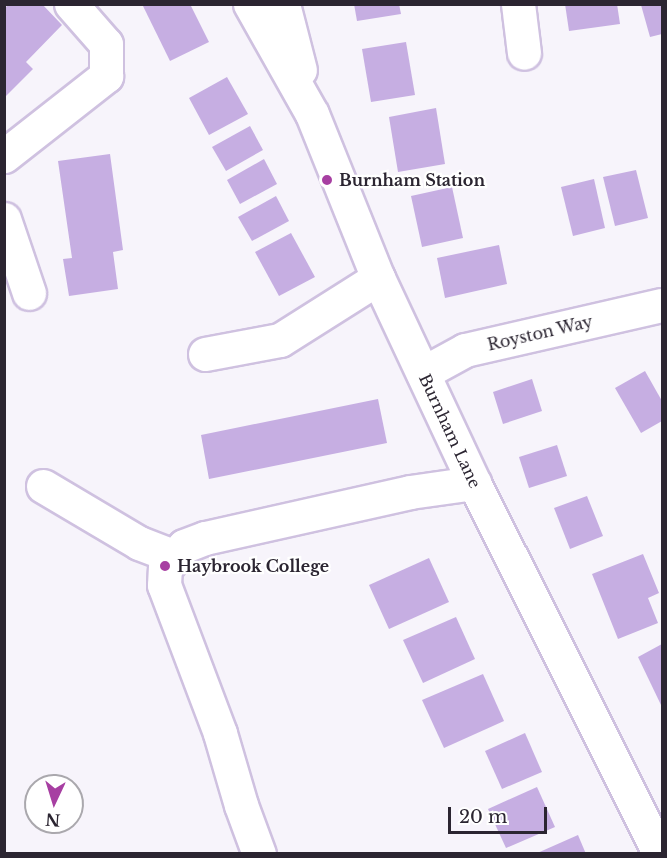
<!DOCTYPE html>
<style>
body{margin:0}
#map{position:relative;width:667px;height:858px;overflow:hidden;background:#f7f4fb;font-family:"Libre Baskerville",serif}
div>[style]{position:absolute}
.building>*{inset:0;background:#c6aee2}
.roads{filter:drop-shadow(2px 0 #cfc1e0) drop-shadow(-2px 0 #cfc1e0) drop-shadow(0 2px #cfc1e0) drop-shadow(0 -2px #cfc1e0)}
.minor>*{height:33px;margin:-16.5px;padding:0 16.5px;transform-origin:16.5px;border-radius:16.5px;background:#fff}
.dots>*{width:16px;height:16px;translate:-50% -50%;box-sizing:border-box;border:3px solid #fff;border-radius:50%}
span{translate:-50% -50%;white-space:nowrap;text-align:center;line-height:1.15;-webkit-text-stroke:4.5px #fff;paint-order:stroke}
.poi-label{font-size:16px;color:#2b2531;font-weight:700}
.left{translate:0 -50%;text-align:left}
.street-label{font-size:16px;color:#2b2531}
.frame{position:absolute;inset:0;border:6px solid #2b2531;pointer-events:none}
.north{position:absolute;left:24px;top:774px;width:60px;height:60px;box-sizing:border-box;background:#fff;border:2px solid #aaa8ad;border-radius:50%;rotate:184deg;font-size:16px;font-weight:700;line-height:24px;text-align:center;color:#2b2531}
.north::after{content:'';display:block;margin:auto;width:21px;height:27px;background:#a73fa2;clip-path:polygon(50% 0,100% 100%,50% 72%,0 100%)}
.scale{position:absolute;left:448px;top:807px;width:99px;height:27px;box-sizing:border-box;border:3px solid #2b2531;border-top:0;padding-left:8px;font-size:18px;line-height:21px;white-space:nowrap;color:#2b2531;-webkit-text-stroke:4px #fff;paint-order:stroke}
</style>
<div id="map">
<div class="building">
<i style="clip-path:polygon(9px 4px,42px 4px,62px 25px,26px 62px,33px 69px,4px 98px,4px 9px)"></i>
<i style="clip-path:polygon(142px 4px,190px 4px,209px 42px,170px 61px)"></i>
<i style="clip-path:polygon(354px 4px,399px 4px,401px 14px,357px 21px)"></i>
<i style="clip-path:polygon(565px 4px,617px 4px,620px 24px,569px 31px)"></i>
<i style="clip-path:polygon(641px 5px,662px 5px,662px 34px,650px 37px)"></i>
<i style="clip-path:polygon(406px 42px,415px 95px,371px 102px,362px 49px)"></i>
<i style="clip-path:polygon(227px 77px,248px 114px,209px 135px,189px 98px)"></i>
<i style="clip-path:polygon(436px 108px,445px 164px,398px 172px,389px 117px)"></i>
<i style="clip-path:polygon(250px 126px,263px 150px,226px 171px,212px 147px)"></i>
<i style="clip-path:polygon(110px 154px,123px 250px,113px 252px,118px 289px,69px 296px,63px 259px,72px 258px,58px 161px)"></i>
<i style="clip-path:polygon(264px 159px,277px 184px,240px 204px,227px 180px)"></i>
<i style="clip-path:polygon(636px 170px,648px 218px,615px 226px,603px 177px)"></i>
<i style="clip-path:polygon(594px 179px,605px 228px,573px 236px,561px 187px)"></i>
<i style="clip-path:polygon(452px 187px,463px 238px,422px 247px,411px 196px)"></i>
<i style="clip-path:polygon(276px 196px,289px 221px,252px 241px,238px 217px)"></i>
<i style="clip-path:polygon(291px 233px,315px 277px,279px 296px,255px 252px)"></i>
<i style="clip-path:polygon(499px 245px,507px 284px,445px 298px,437px 258px)"></i>
<i style="clip-path:polygon(645px 371px,662px 401px,662px 421px,641px 433px,615px 388px)"></i>
<i style="clip-path:polygon(532px 379px,542px 411px,503px 424px,493px 392px)"></i>
<i style="clip-path:polygon(378px 399px,387px 443px,209px 479px,201px 435px)"></i>
<i style="clip-path:polygon(557px 445px,567px 476px,529px 488px,519px 457px)"></i>
<i style="clip-path:polygon(587px 496px,603px 536px,570px 549px,554px 508px)"></i>
<i style="clip-path:polygon(643px 554px,659px 593px,648px 598px,658px 623px,618px 639px,592px 574px)"></i>
<i style="clip-path:polygon(429px 558px,449px 602px,389px 629px,369px 585px)"></i>
<i style="clip-path:polygon(456px 617px,475px 659px,423px 683px,403px 640px)"></i>
<i style="clip-path:polygon(662px 644px,662px 704px,661px 705px,638px 657px)"></i>
<i style="clip-path:polygon(483px 674px,504px 721px,444px 748px,422px 700px)"></i>
<i style="clip-path:polygon(525px 733px,542px 772px,502px 789px,485px 751px)"></i>
<i style="clip-path:polygon(537px 787px,555px 827px,506px 848px,488px 809px)"></i>
<i style="clip-path:polygon(578px 835px,586px 854px,535px 854px)"></i>
</div>
<div class="roads">
<div class="minor">
<i style="left:250px;top:4px;width:126px;rotate:60.6deg"></i>
<i style="left:312px;top:114px;width:177px;rotate:68.1deg"></i>
<i style="left:378px;top:278px;width:226px;rotate:64.9deg"></i>
<i style="left:474px;top:483px;width:415px;rotate:63.4deg"></i>
<i style="left:283px;top:4px;width:68px;rotate:75.6deg"></i>
<i style="left:518px;top:4px;width:49px;rotate:83deg"></i>
<i style="left:4px;top:156px;width:130px;rotate:-38.1deg"></i>
<i style="left:106px;top:76px;width:32px;rotate:-90deg"></i>
<i style="left:106px;top:44px;width:53px;rotate:-131.2deg"></i>
<i style="left:4px;top:219px;width:78px;rotate:71.3deg"></i>
<i style="left:205px;top:354px;width:76px;rotate:-10.6deg"></i>
<i style="left:280px;top:340px;width:116px;rotate:-32.3deg"></i>
<i style="left:423px;top:373px;width:48px;rotate:-28.7deg"></i>
<i style="left:465px;top:350px;width:202px;rotate:-12.9deg"></i>
<i style="left:43px;top:486px;width:112px;rotate:30.7deg"></i>
<i style="left:139px;top:543px;width:36px;rotate:21deg"></i>
<i style="left:259px;top:854px;width:52px;rotate:-110.2deg"></i>
<i style="left:241px;top:805px;width:75px;rotate:-106.3deg"></i>
<i style="left:220px;top:733px;width:158px;rotate:-110.7deg"></i>
<i style="left:164px;top:585px;width:17px;rotate:-87deg"></i>
<i style="left:165px;top:568px;width:29px;rotate:-49deg"></i>
<i style="left:184px;top:546px;width:22px;rotate:-21deg"></i>
<i style="left:205px;top:538px;width:210px;rotate:-12.6deg"></i>
<i style="left:410px;top:492px;width:65px;rotate:-8deg"></i>
</div>
</div>
<div class="dots">
<i style="left:327px;top:180px;background:#a73fa2"></i>
<i style="left:165px;top:566px;background:#a73fa2"></i>
</div>
<div class="poi-label">
<span class="left" style="left:339px;top:180px">Burnham Station</span>
<span class="left" style="left:177px;top:566px">Haybrook College</span>
</div>
<div class="street-label">
<span style="left:540px;top:333px;rotate:-13deg">Royston Way</span>
<span style="left:450px;top:431px;rotate:65deg">Burnham Lane</span>
</div>
<div class="frame"></div>
<div class="north">N</div>
<div class="scale">20 m</div>
</div>
